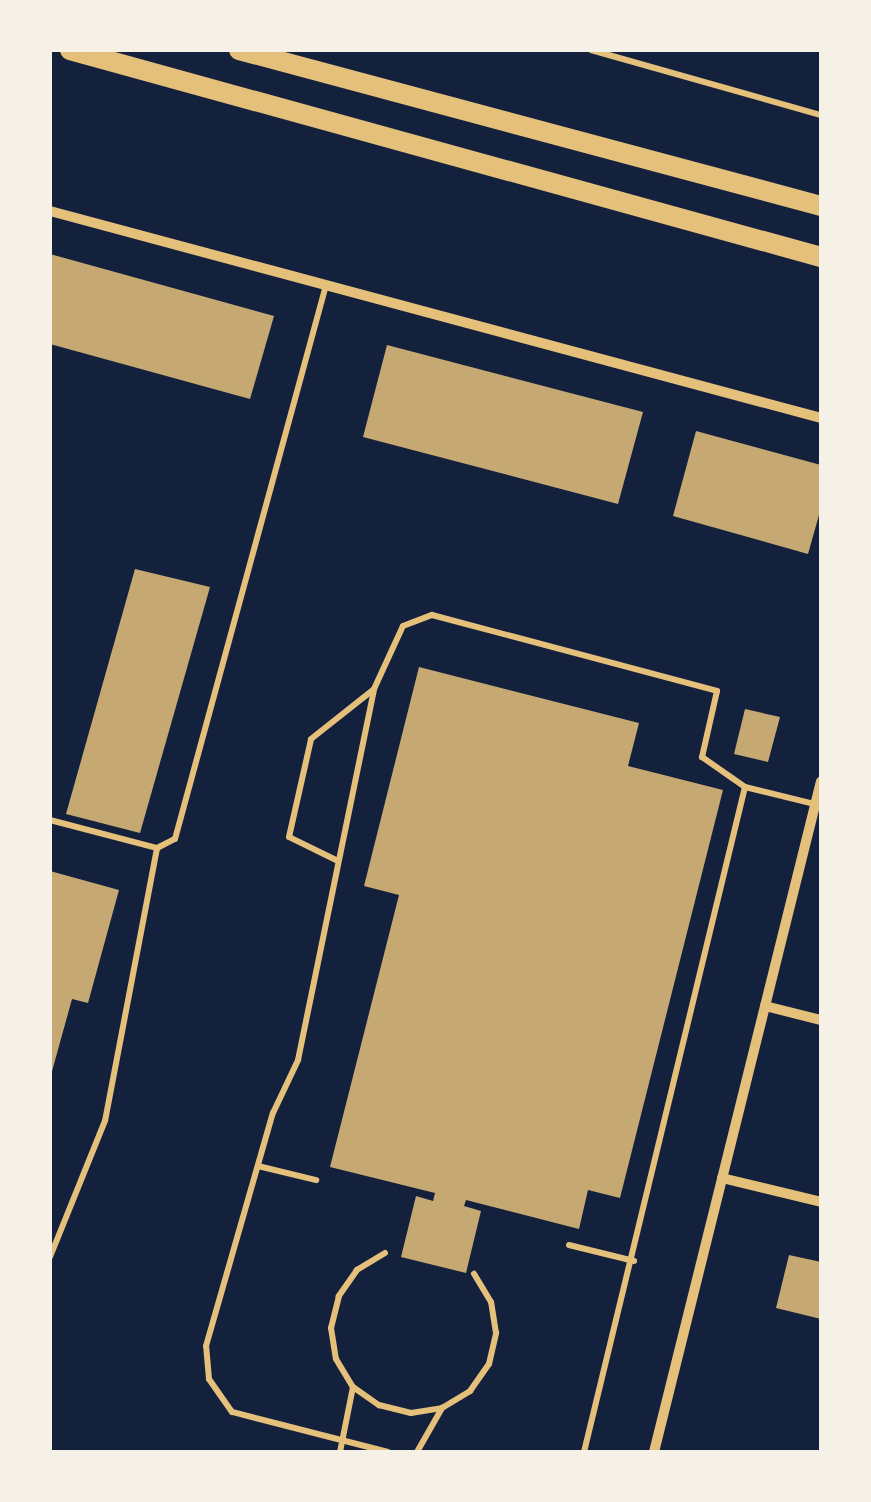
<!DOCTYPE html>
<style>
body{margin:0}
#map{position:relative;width:871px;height:1502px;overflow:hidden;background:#14213d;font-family:Raleway,sans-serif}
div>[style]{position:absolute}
.building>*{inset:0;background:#c6a872}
.service>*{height:6px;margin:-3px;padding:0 3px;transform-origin:3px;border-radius:3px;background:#e5c07b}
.minor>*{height:10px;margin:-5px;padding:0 5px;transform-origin:5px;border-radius:5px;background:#e5c07b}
.secondary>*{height:20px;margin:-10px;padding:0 10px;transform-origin:10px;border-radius:10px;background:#e5c07b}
span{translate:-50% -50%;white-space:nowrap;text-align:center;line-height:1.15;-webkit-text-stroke:10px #f6f1e7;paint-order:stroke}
.frame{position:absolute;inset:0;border:52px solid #f6f1e7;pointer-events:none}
</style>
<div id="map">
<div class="building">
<i style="clip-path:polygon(50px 254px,274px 316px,250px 399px,50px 344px)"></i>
<i style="clip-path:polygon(387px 345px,643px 412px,618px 504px,363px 437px)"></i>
<i style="clip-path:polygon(696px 431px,821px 465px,821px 508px,808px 554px,673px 516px)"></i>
<i style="clip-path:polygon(135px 569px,210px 587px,140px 833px,66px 814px)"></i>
<i style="clip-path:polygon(419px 667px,639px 723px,628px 766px,723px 790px,620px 1198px,588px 1190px,579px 1229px,466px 1200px,464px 1206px,481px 1211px,466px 1273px,401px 1257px,416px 1196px,433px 1201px,435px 1193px,330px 1167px,399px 895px,364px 886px)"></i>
<i style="clip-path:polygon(745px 709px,780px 717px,768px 762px,734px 754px)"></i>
<i style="clip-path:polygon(50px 871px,119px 890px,88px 1003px,72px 999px,51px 1075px)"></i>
<i style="clip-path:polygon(789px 1255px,821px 1262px,821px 1319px,776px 1308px)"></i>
</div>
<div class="service">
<i style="left:591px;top:50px;width:239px;rotate:15.8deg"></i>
<i style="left:745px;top:787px;width:71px;rotate:13.8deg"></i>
<i style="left:50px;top:820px;width:111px;rotate:14.7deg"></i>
<i style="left:157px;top:848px;width:20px;rotate:-27deg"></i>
<i style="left:175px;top:839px;width:574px;rotate:-74.75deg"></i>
<i style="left:336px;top:860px;width:52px;rotate:-153.9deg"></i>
<i style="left:289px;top:837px;width:100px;rotate:-77.3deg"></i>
<i style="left:311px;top:739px;width:80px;rotate:-38.4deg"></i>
<i style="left:258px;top:1166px;width:60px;rotate:13.6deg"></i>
<i style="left:569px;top:1245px;width:67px;rotate:13.8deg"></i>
<i style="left:385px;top:1253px;width:33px;rotate:149deg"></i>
<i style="left:357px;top:1270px;width:32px;rotate:125deg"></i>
<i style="left:339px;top:1296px;width:33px;rotate:104deg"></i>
<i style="left:331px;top:1328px;width:31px;rotate:81deg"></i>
<i style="left:336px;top:1359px;width:33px;rotate:59deg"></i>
<i style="left:353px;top:1387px;width:32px;rotate:35deg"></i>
<i style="left:379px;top:1405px;width:33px;rotate:14deg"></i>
<i style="left:411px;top:1413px;width:31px;rotate:-9deg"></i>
<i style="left:442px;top:1408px;width:33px;rotate:-31deg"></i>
<i style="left:470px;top:1391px;width:33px;rotate:-55deg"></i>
<i style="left:489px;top:1364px;width:32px;rotate:-77deg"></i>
<i style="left:496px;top:1333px;width:31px;rotate:-99deg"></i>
<i style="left:491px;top:1302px;width:33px;rotate:-121deg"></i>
<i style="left:50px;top:1257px;width:147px;rotate:-68deg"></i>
<i style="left:105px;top:1121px;width:278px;rotate:-79.2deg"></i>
<i style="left:340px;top:1452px;width:66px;rotate:-78.7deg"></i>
<i style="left:388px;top:1452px;width:161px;rotate:-165.6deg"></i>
<i style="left:232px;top:1412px;width:40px;rotate:-124.9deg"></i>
<i style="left:209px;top:1379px;width:33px;rotate:-95deg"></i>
<i style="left:206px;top:1346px;width:242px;rotate:-74deg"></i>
<i style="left:273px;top:1113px;width:59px;rotate:-64.7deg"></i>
<i style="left:298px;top:1060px;width:379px;rotate:-78.4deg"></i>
<i style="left:374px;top:689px;width:69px;rotate:-65.3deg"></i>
<i style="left:403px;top:626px;width:31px;rotate:-21deg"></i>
<i style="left:432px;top:615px;width:295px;rotate:14.9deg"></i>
<i style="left:717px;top:691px;width:68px;rotate:102.8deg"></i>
<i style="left:702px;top:757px;width:52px;rotate:34.9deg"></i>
<i style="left:745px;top:787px;width:684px;rotate:103.61deg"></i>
<i style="left:417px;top:1452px;width:51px;rotate:-60.4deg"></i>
</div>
<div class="minor">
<i style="left:50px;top:211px;width:798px;rotate:15.03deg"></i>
<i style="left:765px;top:1006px;width:58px;rotate:14deg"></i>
<i style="left:722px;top:1178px;width:102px;rotate:13.6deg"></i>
<i style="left:654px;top:1452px;width:691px;rotate:-76.02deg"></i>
</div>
<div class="secondary">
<i style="left:70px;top:50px;width:779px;rotate:15.41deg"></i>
<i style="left:239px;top:50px;width:603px;rotate:15deg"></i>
</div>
<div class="frame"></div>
</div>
